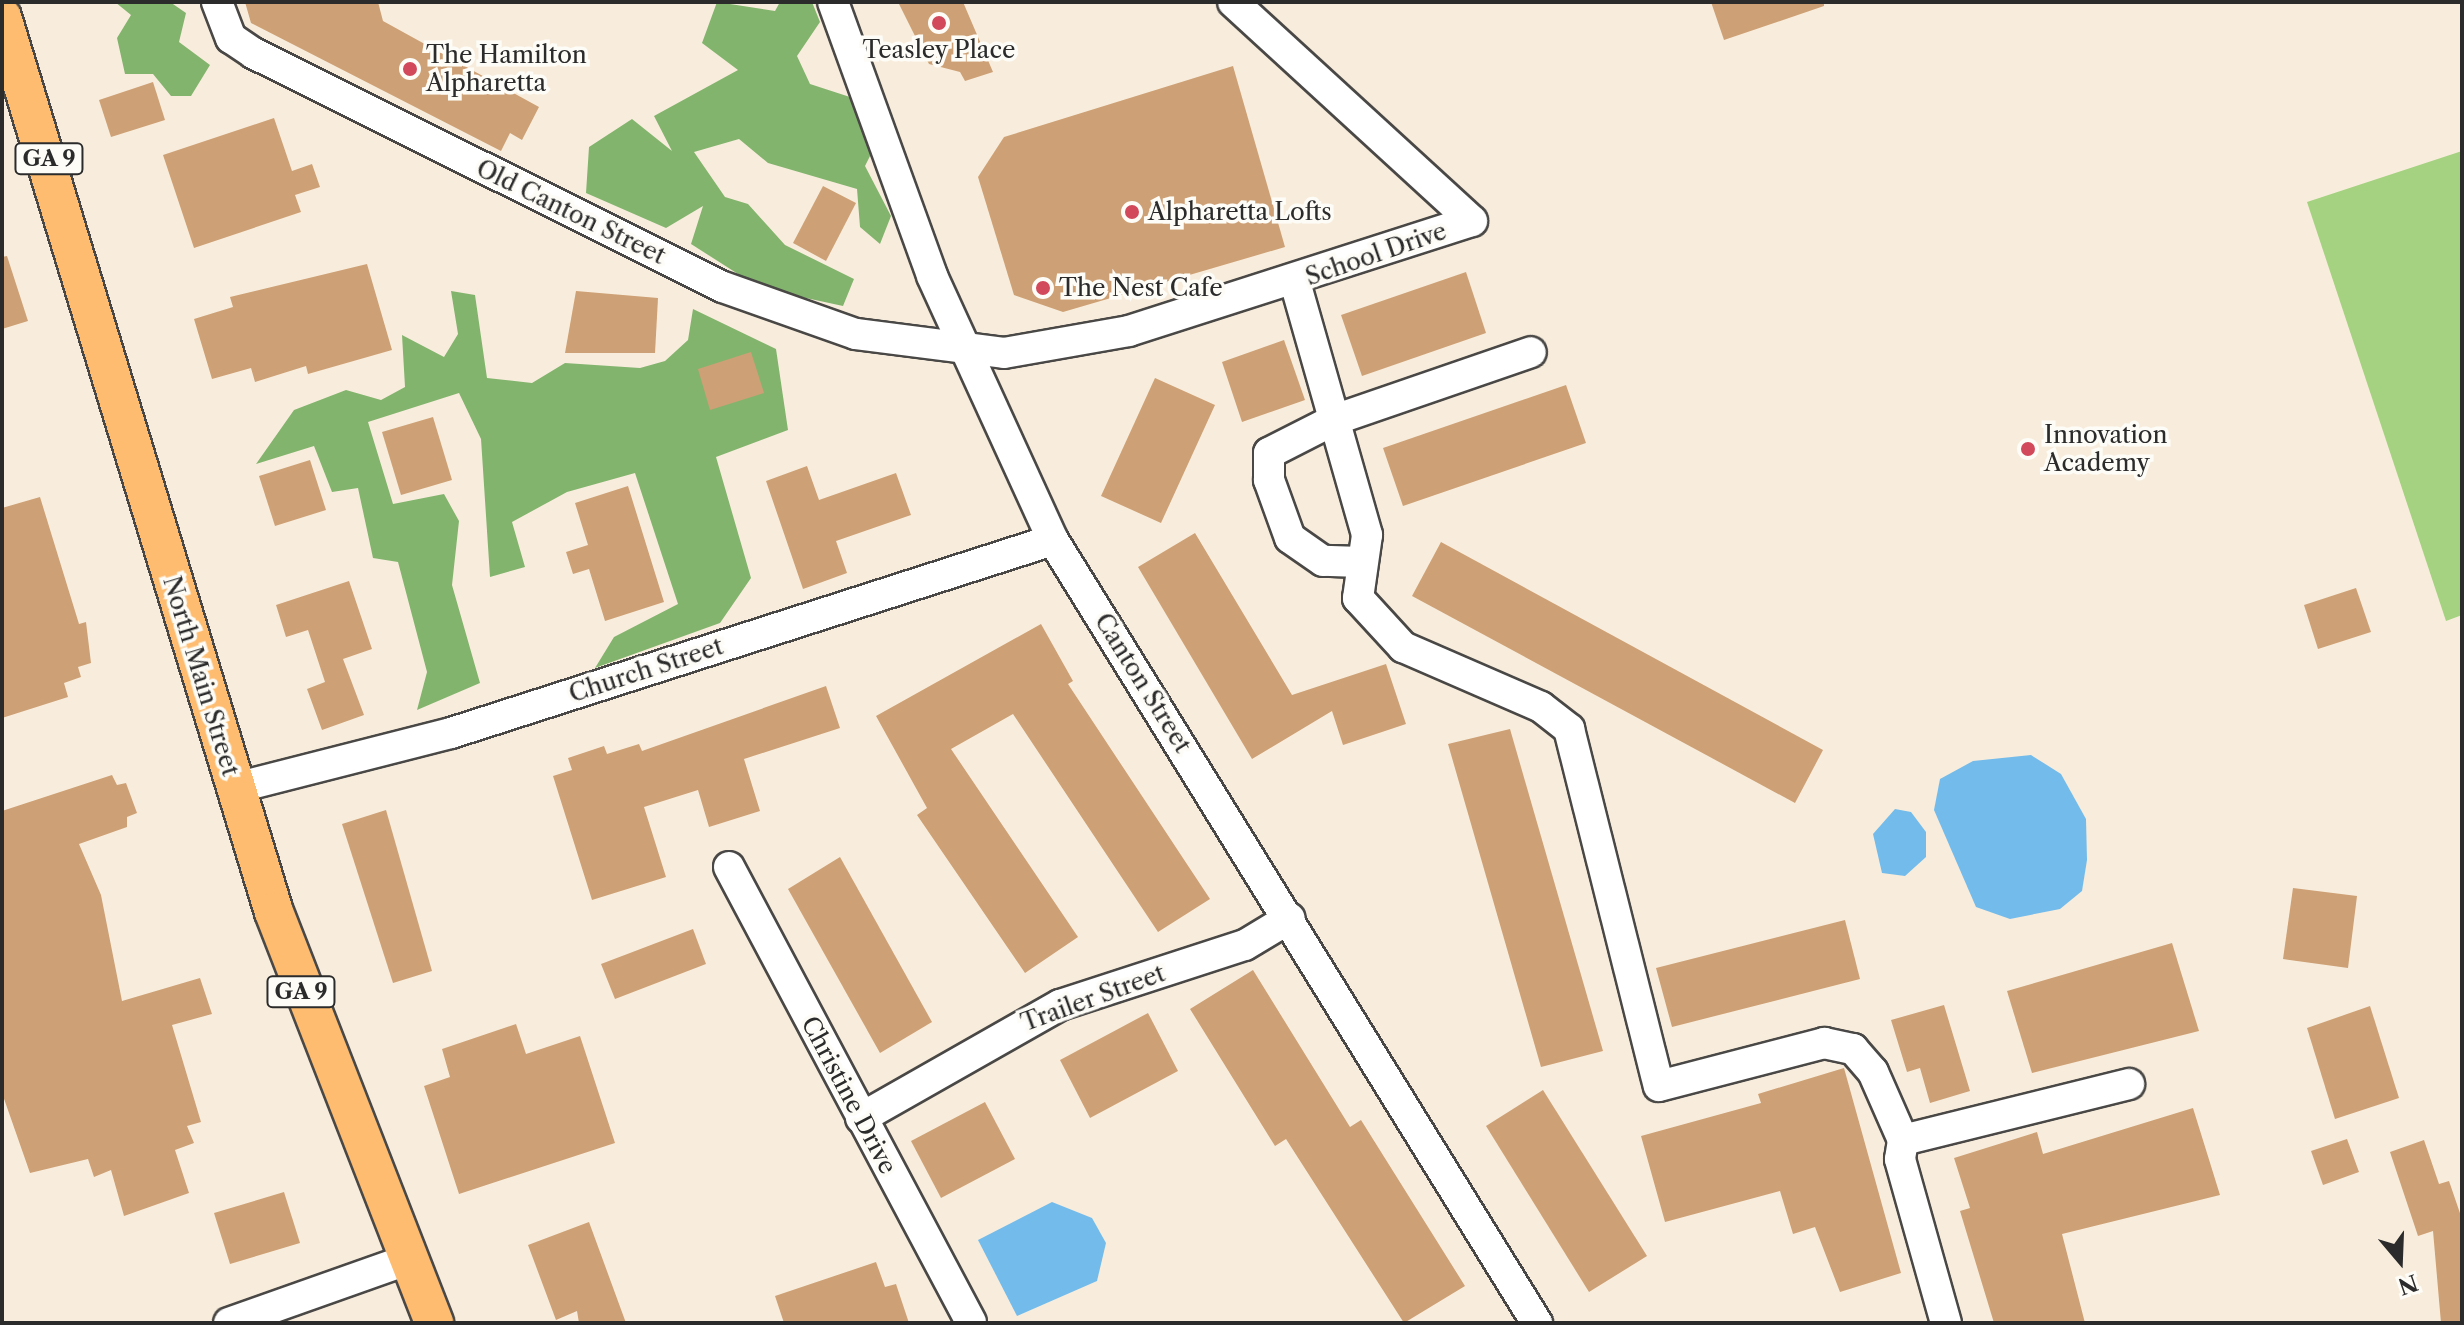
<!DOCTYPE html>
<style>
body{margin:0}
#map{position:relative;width:2464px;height:1325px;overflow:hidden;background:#f8eddc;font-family:"Libre Caslon Text",serif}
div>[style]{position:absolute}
.green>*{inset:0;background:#a4d280}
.forest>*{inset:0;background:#83b46e}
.water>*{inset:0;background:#73bbeb}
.building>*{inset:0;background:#cea075}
.roads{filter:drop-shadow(2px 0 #4a4846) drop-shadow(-2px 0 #4a4846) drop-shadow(0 2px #4a4846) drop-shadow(0 -2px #4a4846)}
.minor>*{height:30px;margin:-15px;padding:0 15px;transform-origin:15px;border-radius:15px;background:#fff}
.major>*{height:38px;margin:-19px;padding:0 19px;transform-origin:19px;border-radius:19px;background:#fdbc70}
.dots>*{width:22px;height:22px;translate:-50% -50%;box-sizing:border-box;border:4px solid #fdfcf7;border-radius:50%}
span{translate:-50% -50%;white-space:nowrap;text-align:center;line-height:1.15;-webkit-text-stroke:7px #fdfcf7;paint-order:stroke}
.shield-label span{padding:2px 6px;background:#fdfcf7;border:2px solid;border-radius:6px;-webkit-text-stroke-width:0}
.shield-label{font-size:22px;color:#2b2b2b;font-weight:700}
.poi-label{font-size:24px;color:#2b2b2b}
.left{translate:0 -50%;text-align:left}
.street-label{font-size:24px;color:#2b2b2b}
.frame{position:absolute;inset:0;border:4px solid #2b2b2b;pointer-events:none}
.north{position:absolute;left:2360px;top:1221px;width:80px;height:80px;-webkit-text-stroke:6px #fdfcf7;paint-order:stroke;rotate:161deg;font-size:22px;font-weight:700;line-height:32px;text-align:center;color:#2b2b2b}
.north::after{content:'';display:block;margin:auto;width:28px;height:36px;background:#2b2b2b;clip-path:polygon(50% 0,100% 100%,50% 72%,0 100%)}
</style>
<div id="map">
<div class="green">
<i style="clip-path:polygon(2462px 151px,2462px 615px,2446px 621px,2307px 202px)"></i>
</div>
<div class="forest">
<i style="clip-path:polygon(115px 2px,170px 2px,186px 13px,179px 42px,210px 65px,191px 96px,171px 96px,153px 74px,125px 74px,117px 38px,131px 15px)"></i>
<i style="clip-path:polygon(717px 2px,775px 11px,780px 2px,812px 2px,820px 22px,797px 56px,810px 84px,853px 98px,872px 152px,865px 166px,891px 216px,880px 244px,860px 227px,857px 189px,768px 163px,739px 139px,694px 152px,725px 197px,748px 204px,785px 245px,854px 279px,843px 306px,760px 288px,691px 244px,703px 206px,666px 228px,586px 193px,589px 147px,632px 119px,672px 151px,654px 116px,738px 70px,702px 43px)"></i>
<i style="clip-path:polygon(451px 291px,475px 295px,487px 378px,532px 383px,565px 363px,640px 368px,665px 361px,688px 340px,693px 309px,776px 349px,788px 430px,716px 457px,751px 578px,720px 623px,595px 668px,614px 637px,678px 604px,635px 473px,567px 492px,512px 522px,525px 567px,490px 577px,481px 439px,459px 393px,368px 422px,393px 504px,444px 494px,459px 521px,452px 585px,480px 683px,417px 710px,427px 672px,398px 562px,373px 558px,358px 488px,332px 492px,314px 446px,256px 464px,294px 410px,346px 390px,381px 400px,405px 387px,402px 335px,444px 357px,458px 334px)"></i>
</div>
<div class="water">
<i style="clip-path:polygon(2031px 755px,2061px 774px,2086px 819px,2087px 860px,2082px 891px,2060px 909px,2010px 919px,1976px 907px,1934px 810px,1940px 779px,1973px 761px)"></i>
<i style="clip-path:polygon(1895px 809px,1911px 812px,1926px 832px,1926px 857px,1905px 876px,1882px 873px,1873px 834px)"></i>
<i style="clip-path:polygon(1052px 1202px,1092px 1218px,1106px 1243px,1097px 1281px,1017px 1316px,978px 1240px)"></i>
</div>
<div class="building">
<i style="clip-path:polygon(245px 2px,378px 2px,383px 21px,539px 107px,522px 140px,510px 133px,501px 151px,251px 23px)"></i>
<i style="clip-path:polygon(898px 2px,963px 2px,993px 72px,965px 81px,960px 72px,929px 64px)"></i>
<i style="clip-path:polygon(1711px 2px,1824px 2px,1824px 6px,1724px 40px)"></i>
<i style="clip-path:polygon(1233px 66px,1285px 247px,1063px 312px,1014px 295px,978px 177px,1004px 137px)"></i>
<i style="clip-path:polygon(153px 82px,165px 120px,111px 137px,99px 100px)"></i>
<i style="clip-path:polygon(274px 118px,292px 171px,312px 164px,320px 187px,295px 195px,301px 212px,194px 248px,163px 155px)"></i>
<i style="clip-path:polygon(823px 186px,856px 203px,826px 261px,793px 243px)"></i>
<i style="clip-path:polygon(7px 256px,28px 321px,2px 329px,2px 257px)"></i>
<i style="clip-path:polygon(367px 264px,392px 350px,308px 374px,306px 366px,255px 382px,251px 368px,212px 379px,194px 319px,233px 307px,230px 297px)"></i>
<i style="clip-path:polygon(1466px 272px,1486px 333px,1362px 376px,1341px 315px)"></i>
<i style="clip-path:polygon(576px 291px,658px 298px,655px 353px,565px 353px)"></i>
<i style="clip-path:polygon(1284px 340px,1305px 400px,1242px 422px,1222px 362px)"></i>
<i style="clip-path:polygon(751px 352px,764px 393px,710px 410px,698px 369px)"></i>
<i style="clip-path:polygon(1155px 378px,1215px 405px,1161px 523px,1101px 496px)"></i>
<i style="clip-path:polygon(1566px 385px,1586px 443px,1403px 506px,1383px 448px)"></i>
<i style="clip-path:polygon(433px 417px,452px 480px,401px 495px,382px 432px)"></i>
<i style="clip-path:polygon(310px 460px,326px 510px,275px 526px,259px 476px)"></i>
<i style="clip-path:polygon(807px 466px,819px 500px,896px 473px,911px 515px,836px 541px,847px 573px,803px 589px,766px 481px)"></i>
<i style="clip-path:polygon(628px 486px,664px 602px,605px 621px,589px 569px,573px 574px,566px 552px,588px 545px,575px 503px)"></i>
<i style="clip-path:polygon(40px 497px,79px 624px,86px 622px,91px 663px,78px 667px,81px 677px,64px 683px,68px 697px,2px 718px,2px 508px)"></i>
<i style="clip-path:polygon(1195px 533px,1292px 695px,1386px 664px,1406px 724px,1343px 745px,1332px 711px,1252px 759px,1138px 567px)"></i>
<i style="clip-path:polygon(1441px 542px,1823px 750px,1795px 803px,1412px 596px)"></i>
<i style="clip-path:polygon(349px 581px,372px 649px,343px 659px,364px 715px,322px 730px,307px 689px,325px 682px,308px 630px,286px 637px,276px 605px)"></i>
<i style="clip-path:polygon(2356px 588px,2371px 632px,2318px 649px,2304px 605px)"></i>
<i style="clip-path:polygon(1041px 624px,1073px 681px,1068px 684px,1210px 899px,1158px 932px,1013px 714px,951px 749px,1078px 937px,1025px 973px,917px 815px,927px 808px,876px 716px)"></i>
<i style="clip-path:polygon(826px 686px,840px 728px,744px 759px,760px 811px,709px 827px,698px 790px,644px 807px,666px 877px,592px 900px,553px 776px,572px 770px,568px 758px,604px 746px,607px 754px,639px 744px,642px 751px)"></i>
<i style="clip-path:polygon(1510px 729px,1603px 1051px,1541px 1067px,1448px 744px)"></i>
<i style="clip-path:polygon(112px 775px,117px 785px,126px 783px,137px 813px,127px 817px,127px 827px,79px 844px,101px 895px,122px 1001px,200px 978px,212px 1014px,172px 1025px,201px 1122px,187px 1126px,194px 1143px,175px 1150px,189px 1193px,124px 1216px,111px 1170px,94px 1177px,88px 1159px,30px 1173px,2px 1093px,2px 811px)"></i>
<i style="clip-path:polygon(386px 810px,432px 971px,393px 983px,342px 824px)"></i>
<i style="clip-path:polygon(840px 857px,932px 1022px,880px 1053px,788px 889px)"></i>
<i style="clip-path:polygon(2293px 888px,2357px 896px,2348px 968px,2283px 959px)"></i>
<i style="clip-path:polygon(1845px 920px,1860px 979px,1672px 1027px,1656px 968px)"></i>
<i style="clip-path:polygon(693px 929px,706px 964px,615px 999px,601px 964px)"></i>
<i style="clip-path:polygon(2172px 943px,2199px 1031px,2032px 1073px,2007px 991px)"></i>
<i style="clip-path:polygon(1253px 970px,1350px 1127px,1361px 1120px,1465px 1286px,1404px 1323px,1286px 1139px,1275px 1146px,1190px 1009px)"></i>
<i style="clip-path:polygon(1944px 1005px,1970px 1091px,1930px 1103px,1920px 1068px,1907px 1072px,1891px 1020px)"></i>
<i style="clip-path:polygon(2370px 1006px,2399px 1098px,2335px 1119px,2307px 1028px)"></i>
<i style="clip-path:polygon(1148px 1013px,1178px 1071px,1090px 1118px,1060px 1060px)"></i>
<i style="clip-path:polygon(516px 1024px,526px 1054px,580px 1036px,615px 1143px,459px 1194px,424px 1086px,450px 1077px,442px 1049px)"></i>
<i style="clip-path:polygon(1844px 1068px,1901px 1273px,1840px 1292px,1815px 1227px,1793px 1234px,1780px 1191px,1665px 1222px,1641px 1136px,1761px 1103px,1758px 1094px)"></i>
<i style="clip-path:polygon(1543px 1090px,1647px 1256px,1589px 1292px,1486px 1126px)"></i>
<i style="clip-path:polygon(985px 1102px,1015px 1159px,941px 1198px,911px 1141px)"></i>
<i style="clip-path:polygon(2193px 1108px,2220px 1195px,2062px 1234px,2085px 1323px,1994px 1323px,1960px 1211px,1970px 1208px,1954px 1158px,2037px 1132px,2043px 1154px)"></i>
<i style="clip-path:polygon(2347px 1139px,2359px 1172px,2323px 1185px,2311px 1151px)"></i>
<i style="clip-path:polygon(2424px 1140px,2439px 1184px,2449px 1181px,2462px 1219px,2462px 1323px,2441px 1323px,2433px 1231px,2418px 1236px,2390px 1152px)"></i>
<i style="clip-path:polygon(284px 1192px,300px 1243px,230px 1264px,214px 1213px)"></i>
<i style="clip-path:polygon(589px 1222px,626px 1323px,579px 1323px,577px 1311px,556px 1320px,528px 1245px)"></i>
<i style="clip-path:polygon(876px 1262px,885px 1287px,896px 1284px,909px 1323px,784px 1323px,775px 1296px)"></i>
</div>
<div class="roads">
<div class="minor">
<i style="left:217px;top:2px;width:39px;rotate:69deg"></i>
<i style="left:231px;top:38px;width:27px;rotate:34deg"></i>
<i style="left:253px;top:53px;width:525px;rotate:26.47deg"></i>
<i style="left:723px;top:287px;width:141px;rotate:19.5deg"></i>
<i style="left:856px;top:334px;width:149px;rotate:7.3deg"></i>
<i style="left:1004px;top:353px;width:127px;rotate:-10deg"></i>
<i style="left:1129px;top:331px;width:360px;rotate:-17.8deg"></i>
<i style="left:1472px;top:221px;width:324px;rotate:-137.5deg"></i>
<i style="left:833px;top:2px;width:291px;rotate:70.1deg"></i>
<i style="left:932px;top:276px;width:290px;rotate:65.4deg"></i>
<i style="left:1053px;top:540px;width:921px;rotate:58.28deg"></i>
<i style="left:1295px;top:282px;width:263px;rotate:74.1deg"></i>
<i style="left:1367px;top:535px;width:64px;rotate:98.1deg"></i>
<i style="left:1358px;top:598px;width:67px;rotate:47.4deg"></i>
<i style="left:1403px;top:647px;width:150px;rotate:23.5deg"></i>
<i style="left:1541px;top:707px;width:36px;rotate:38deg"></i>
<i style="left:1569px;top:729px;width:368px;rotate:75.9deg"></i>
<i style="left:1659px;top:1086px;width:171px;rotate:-14.6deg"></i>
<i style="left:1824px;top:1043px;width:30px;rotate:12deg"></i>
<i style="left:1853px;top:1049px;width:30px;rotate:49deg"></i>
<i style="left:1873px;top:1072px;width:74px;rotate:66.2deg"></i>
<i style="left:1361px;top:562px;width:38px;rotate:-178deg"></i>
<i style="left:1323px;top:561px;width:40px;rotate:-145.1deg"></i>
<i style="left:1290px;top:538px;width:62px;rotate:-109.9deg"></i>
<i style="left:1269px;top:480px;width:27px;rotate:-90deg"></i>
<i style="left:1269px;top:453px;width:73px;rotate:-26.9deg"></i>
<i style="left:1334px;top:420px;width:208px;rotate:-19deg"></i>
<i style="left:235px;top:788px;width:223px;rotate:-14.3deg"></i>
<i style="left:451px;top:733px;width:632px;rotate:-17.78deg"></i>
<i style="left:729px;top:867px;width:515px;rotate:61.99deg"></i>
<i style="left:861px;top:1118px;width:229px;rotate:-29.6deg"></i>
<i style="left:1060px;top:1005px;width:194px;rotate:-18deg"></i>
<i style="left:1245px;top:945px;width:52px;rotate:-31deg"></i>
<i style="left:229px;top:1323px;width:189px;rotate:-19.5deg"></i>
<i style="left:1946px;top:1323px;width:170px;rotate:-105.7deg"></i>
<i style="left:1900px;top:1159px;width:19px;rotate:-81deg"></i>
<i style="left:1903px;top:1140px;width:233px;rotate:-13.9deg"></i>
</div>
<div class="major">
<i style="left:2px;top:17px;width:935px;rotate:73.1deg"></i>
<i style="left:274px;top:912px;width:441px;rotate:68.7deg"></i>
</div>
</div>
<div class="dots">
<i style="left:939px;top:23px;background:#d1495b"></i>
<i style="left:410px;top:69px;background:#d1495b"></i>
<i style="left:1132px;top:212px;background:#d1495b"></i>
<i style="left:1043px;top:288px;background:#d1495b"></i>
<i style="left:2028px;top:449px;background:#d1495b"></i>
</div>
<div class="shield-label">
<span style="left:49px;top:159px">GA 9</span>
<span style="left:301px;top:992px">GA 9</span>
</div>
<div class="poi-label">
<span style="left:939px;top:50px">Teasley Place</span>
<span class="left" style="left:426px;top:69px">The Hamilton<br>Alpharetta</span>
<span class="left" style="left:1148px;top:212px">Alpharetta Lofts</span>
<span class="left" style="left:1059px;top:288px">The Nest Cafe</span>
<span class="left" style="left:2044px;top:449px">Innovation<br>Academy</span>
</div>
<div class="street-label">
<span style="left:571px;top:212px;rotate:26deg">Old Canton Street</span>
<span style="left:1376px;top:254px;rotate:-19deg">School Drive</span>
<span style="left:646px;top:670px;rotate:-18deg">Church Street</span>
<span style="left:201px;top:676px;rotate:73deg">North Main Street</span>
<span style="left:1143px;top:683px;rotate:58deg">Canton Street</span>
<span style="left:1093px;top:998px;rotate:-20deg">Trailer Street</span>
<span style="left:849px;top:1095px;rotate:62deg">Christine Drive</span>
</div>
<div class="frame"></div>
<div class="north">N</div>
</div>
